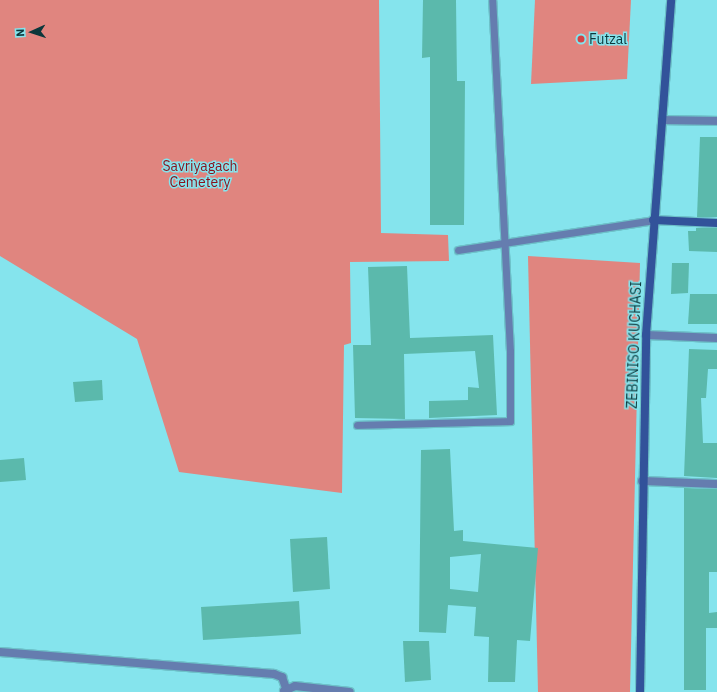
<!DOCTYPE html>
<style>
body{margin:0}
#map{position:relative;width:717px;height:692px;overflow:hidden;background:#85e4ed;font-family:"IBM Plex Sans",sans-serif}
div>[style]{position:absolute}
.green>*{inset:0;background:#e0857f}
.building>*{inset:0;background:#5bb9ac}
.roads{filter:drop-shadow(1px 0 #6dc1c9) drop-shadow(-1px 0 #6dc1c9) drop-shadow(0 1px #6dc1c9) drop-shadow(0 -1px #6dc1c9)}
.lane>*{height:7px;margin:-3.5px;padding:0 3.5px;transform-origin:3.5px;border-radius:3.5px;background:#657daf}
.street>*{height:8px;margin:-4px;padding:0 4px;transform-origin:4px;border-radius:4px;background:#657daf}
.secondary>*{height:8px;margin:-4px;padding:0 4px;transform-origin:4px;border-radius:4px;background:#32529a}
.dots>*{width:11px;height:11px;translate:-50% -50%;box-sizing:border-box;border:2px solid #85e4ed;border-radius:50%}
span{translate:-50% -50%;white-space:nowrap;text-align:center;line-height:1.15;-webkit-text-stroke:3px #85e4ed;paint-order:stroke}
.poi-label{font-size:14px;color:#0c373b}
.left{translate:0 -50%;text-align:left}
.park-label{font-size:14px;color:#89121c}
.street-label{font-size:14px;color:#0c373b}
.north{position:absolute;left:12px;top:12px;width:40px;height:40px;-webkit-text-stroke:3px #85e4ed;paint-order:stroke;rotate:267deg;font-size:11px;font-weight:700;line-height:16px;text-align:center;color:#0c373b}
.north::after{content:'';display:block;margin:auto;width:14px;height:18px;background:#0c373b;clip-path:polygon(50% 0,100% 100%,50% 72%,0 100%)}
</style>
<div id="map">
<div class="green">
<i style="clip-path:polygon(0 0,379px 0,381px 233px,448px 235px,449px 261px,350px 262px,351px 343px,344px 345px,342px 493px,179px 472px,137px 339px,0 256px)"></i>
<i style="clip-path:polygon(535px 0,631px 0,627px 79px,531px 84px)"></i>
<i style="clip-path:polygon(528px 256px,640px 263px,630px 692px,538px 692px)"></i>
</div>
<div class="building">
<i style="clip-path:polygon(423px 0,456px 0,457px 81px,465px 81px,464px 225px,430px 225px,430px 57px,422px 58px)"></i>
<i style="clip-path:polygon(700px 137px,717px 137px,717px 217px,697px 217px)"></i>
<i style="clip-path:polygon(696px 228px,717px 228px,717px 252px,689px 251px,688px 231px,696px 231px)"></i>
<i style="clip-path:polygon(672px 263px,689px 263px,688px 293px,671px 294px)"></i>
<i style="clip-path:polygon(407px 266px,410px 338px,493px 335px,497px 415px,429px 418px,429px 401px,468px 400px,468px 387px,479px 388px,475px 351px,404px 354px,405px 419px,355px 418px,353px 345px,371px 345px,368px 267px)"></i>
<i style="clip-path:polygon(690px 294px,717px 294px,717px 324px,688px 324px)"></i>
<i style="clip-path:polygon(689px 349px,717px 350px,717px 369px,708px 369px,706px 398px,701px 398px,703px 443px,717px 443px,717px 478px,684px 476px)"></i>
<i style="clip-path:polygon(102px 380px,103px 400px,75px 402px,73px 382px)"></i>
<i style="clip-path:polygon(evenodd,450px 449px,454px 531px,463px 530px,463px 541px,538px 548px,530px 641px,517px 640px,515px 682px,488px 682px,489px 637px,474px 636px,476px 607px,448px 605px,446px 633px,419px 632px,421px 450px,450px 449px,481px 554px,478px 592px,450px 589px,450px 557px,481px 554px)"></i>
<i style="clip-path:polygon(24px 458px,26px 480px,0 482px,0 460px)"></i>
<i style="clip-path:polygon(684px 488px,717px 489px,717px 572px,709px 572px,709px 613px,717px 612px,717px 628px,706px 628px,706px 690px,684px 690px)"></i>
<i style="clip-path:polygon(327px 537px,330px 589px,293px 592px,290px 539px)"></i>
<i style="clip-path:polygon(299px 601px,301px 634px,203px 640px,201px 607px)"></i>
<i style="clip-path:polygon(403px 641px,429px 641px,431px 680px,405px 682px)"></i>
</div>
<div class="roads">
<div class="lane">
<i style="left:458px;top:250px;width:197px;rotate:-8.7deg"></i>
<i style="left:357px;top:425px;width:153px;rotate:-1.5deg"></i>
<i style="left:510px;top:421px;width:70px;rotate:-90deg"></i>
<i style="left:510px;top:351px;width:351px;rotate:-92.9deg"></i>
</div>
<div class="street">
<i style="left:662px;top:120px;width:55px;rotate:1deg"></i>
<i style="left:646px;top:335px;width:71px;rotate:2.4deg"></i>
<i style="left:642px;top:481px;width:75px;rotate:2.3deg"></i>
<i style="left:0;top:652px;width:275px;rotate:4.6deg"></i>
<i style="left:274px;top:674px;width:9px;rotate:21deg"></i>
<i style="left:282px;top:677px;width:12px;rotate:70deg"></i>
<i style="left:284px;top:691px;width:12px;rotate:-24deg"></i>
<i style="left:295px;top:686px;width:55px;rotate:6.2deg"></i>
</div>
<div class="secondary">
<i style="left:653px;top:220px;width:64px;rotate:2.7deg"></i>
<i style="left:640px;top:692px;width:357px;rotate:-89deg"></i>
<i style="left:646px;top:335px;width:336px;rotate:-85.7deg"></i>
</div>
</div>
<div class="dots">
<i style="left:581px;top:39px;background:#d24345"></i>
</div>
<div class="poi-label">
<span class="left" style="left:589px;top:39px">Futzal</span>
</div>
<div class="park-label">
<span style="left:200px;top:174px">Savriyagach<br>Cemetery</span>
</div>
<div class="street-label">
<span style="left:634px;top:345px;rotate:-88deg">ZEBINISO KUCHASI</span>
</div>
<div class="north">N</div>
</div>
